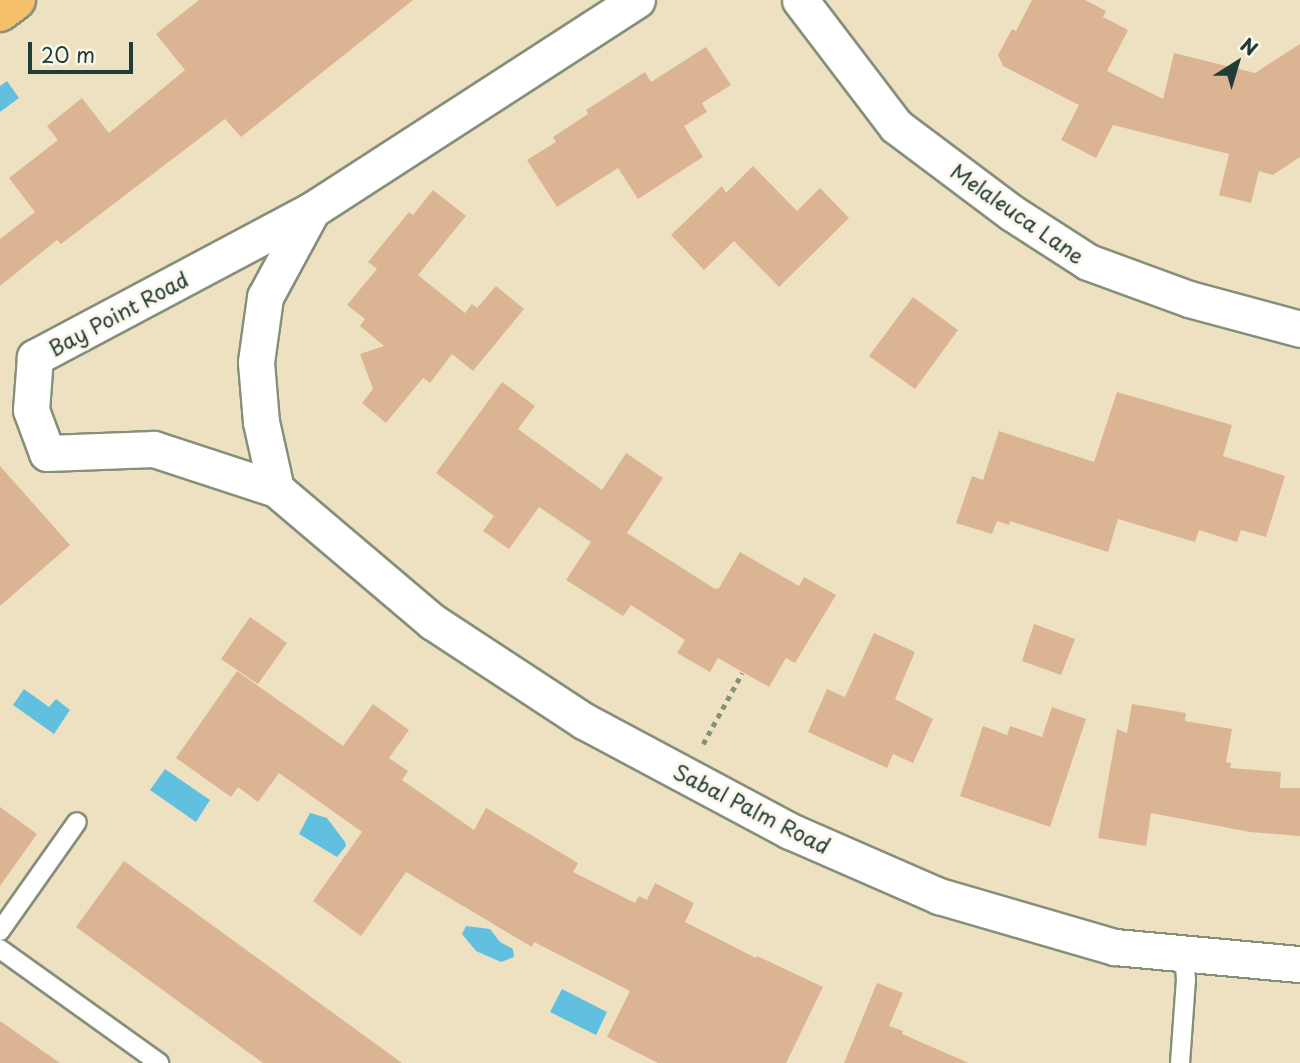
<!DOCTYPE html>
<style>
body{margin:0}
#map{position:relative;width:1300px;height:1063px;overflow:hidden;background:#eee1c1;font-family:"Playpen Sans",sans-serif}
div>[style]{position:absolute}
.water>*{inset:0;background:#61c0e0}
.building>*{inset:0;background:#dbb593}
.path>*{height:4.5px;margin-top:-2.25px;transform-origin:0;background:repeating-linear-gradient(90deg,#868f7a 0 5px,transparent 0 10px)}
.roads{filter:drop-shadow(2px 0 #868f7a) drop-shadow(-2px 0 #868f7a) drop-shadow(0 2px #868f7a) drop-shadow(0 -2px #868f7a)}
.service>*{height:18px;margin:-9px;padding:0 9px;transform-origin:9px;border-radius:9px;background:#fff}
.minor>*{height:35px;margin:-17.5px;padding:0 17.5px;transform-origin:17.5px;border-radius:17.5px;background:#fff}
.primary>*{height:38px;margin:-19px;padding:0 19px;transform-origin:19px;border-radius:19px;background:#f6c06b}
span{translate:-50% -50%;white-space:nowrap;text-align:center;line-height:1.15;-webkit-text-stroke:6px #fbf7ec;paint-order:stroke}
.street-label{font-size:21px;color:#1f3d34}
.north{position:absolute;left:1202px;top:28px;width:70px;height:70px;-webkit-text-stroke:5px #fbf7ec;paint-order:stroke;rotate:37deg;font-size:19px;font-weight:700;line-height:28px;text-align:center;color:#1f3d34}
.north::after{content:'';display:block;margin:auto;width:24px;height:32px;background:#1f3d34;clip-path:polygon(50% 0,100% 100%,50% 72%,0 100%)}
.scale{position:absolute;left:28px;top:42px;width:105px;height:32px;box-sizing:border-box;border:4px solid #1f3d34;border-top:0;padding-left:9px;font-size:21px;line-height:24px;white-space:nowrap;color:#1f3d34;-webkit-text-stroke:5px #fbf7ec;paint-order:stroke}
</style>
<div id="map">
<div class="water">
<i style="clip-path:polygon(7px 81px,19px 98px,0 112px,0 86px)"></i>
<i style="clip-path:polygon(24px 689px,49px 707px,56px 699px,70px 710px,54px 734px,13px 705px)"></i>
<i style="clip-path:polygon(165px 769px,210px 800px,196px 822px,150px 790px)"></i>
<i style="clip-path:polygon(310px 813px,327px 818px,345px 842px,346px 846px,337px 857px,299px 834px)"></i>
<i style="clip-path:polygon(466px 926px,490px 929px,500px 942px,513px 949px,514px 957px,501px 962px,476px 951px,462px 934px)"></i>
<i style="clip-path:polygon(562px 989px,607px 1012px,596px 1035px,550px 1012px)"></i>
</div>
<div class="building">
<i style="clip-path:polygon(199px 0,413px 0,241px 137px,225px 119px,61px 244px,57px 240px,0 286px,0 239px,35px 212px,9px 178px,58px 140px,47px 126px,82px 98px,109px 133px,185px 70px,156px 34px)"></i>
<i style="clip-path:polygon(1032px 0,1085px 0,1106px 11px,1103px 17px,1128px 30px,1107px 71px,1163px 99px,1174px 53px,1255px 73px,1300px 44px,1300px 157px,1273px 175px,1259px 171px,1251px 203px,1219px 195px,1229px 154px,1113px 125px,1096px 158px,1061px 140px,1079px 105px,1003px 66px,998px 55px,1012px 29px,1016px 31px)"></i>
<i style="clip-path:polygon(706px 47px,731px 85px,702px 103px,707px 112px,684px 126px,703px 157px,638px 199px,618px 168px,557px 207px,527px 160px,556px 142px,553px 137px,588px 114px,586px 110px,645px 72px,651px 82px)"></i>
<i style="clip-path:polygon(753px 166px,797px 211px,820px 188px,849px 218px,779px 287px,734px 241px,704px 270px,671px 235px,722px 186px,726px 193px)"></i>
<i style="clip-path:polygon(433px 190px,466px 216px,418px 275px,465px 313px,472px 304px,477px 308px,496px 286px,524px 309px,473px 371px,452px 354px,430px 383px,423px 378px,386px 423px,362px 403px,373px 389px,360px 354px,384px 346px,360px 326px,365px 319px,347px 305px,377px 269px,368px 262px,409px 212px,413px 215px)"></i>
<i style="clip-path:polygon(913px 297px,958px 330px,915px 389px,869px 356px)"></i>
<i style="clip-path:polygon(502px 382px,535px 406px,518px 429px,602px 490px,626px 453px,663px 478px,627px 533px,715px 589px,719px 588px,740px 552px,799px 586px,804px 577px,836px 595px,795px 663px,786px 658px,769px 687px,718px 658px,710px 672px,677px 653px,685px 640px,631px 605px,623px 616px,566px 580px,591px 542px,539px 507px,509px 549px,483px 531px,494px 516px,436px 473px)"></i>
<i style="clip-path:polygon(1117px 392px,1232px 425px,1223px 456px,1285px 476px,1266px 537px,1241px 530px,1237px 542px,1199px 530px,1195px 542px,1118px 519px,1108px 552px,1010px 521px,1009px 525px,997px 521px,992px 534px,956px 523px,972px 476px,983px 480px,999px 431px,1094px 462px)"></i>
<i style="clip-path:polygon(0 466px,70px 545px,0 606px)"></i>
<i style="clip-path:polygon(250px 617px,287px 643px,258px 684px,221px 659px)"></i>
<i style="clip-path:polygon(1034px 624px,1075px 639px,1061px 675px,1022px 661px)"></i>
<i style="clip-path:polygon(874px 633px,915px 652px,895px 699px,933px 719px,913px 763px,893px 754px,887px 768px,808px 732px,827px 689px,845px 697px)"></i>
<i style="clip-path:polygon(237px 671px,343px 746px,373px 704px,409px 730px,389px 758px,408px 771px,402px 780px,474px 830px,486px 808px,578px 863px,573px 872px,635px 903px,639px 896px,647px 900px,655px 883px,694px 903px,685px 922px,756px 958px,757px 956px,823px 987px,786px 1063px,658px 1063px,607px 1037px,630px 991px,534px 942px,532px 947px,406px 872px,361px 936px,313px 901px,362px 832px,279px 773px,258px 802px,238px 787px,231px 797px,176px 758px)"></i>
<i style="clip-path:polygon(1132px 704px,1186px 713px,1185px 721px,1232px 729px,1226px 762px,1231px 763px,1230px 768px,1281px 772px,1280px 788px,1300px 788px,1300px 836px,1250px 832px,1151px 813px,1146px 846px,1098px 838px,1117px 729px,1127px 733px)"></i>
<i style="clip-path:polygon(1052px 707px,1086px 719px,1050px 827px,960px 796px,983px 726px,1007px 735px,1010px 726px,1042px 737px)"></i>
<i style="clip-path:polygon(0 807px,37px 834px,0 886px)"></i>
<i style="clip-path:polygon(124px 861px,402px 1063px,263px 1063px,76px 927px)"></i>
<i style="clip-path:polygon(877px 983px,903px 993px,889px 1026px,903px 1031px,902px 1034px,969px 1063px,844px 1063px)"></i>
<i style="clip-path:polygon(0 1021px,60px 1063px,0 1063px)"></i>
</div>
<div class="path">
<i style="left:703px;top:744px;width:81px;rotate:-61.2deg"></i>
</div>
<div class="roads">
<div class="service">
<i style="left:0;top:931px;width:133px;rotate:-54.8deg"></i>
<i style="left:0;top:949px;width:196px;rotate:35.6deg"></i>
<i style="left:1180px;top:1063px;width:83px;rotate:-85.9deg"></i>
<i style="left:1186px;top:980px;width:27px;rotate:-94deg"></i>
</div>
<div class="minor">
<i style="left:800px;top:0;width:158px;rotate:52.7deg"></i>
<i style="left:896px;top:126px;width:145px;rotate:36.9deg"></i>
<i style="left:1012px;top:213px;width:90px;rotate:32.8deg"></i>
<i style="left:1088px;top:262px;width:108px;rotate:20.1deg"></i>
<i style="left:1189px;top:299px;width:115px;rotate:15.1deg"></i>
<i style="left:312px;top:210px;width:314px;rotate:152deg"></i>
<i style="left:35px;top:357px;width:53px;rotate:94.3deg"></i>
<i style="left:31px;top:410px;width:46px;rotate:69.6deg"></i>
<i style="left:47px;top:453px;width:107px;rotate:-2.1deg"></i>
<i style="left:154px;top:449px;width:128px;rotate:18.2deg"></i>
<i style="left:276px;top:489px;width:206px;rotate:40.3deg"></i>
<i style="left:433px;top:622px;width:181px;rotate:33.3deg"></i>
<i style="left:584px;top:721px;width:234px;rotate:28.1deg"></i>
<i style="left:790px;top:831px;width:163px;rotate:23.6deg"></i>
<i style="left:939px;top:896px;width:183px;rotate:16.2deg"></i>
<i style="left:1115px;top:947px;width:186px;rotate:5.3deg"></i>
<i style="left:276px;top:489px;width:69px;rotate:-102.6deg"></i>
<i style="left:261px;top:422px;width:60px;rotate:-94.8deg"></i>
<i style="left:256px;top:362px;width:66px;rotate:-82.1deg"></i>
<i style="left:265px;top:297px;width:99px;rotate:-61.6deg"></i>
<i style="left:312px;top:210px;width:387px;rotate:-32.9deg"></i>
</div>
<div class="primary">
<i style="left:0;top:12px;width:20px;rotate:-37deg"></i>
</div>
</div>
<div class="street-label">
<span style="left:1018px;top:213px;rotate:35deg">Melaleuca Lane</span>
<span style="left:118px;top:313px;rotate:-28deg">Bay Point Road</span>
<span style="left:752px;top:808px;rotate:27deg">Sabal Palm Road</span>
</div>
<div class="north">N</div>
<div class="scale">20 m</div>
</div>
